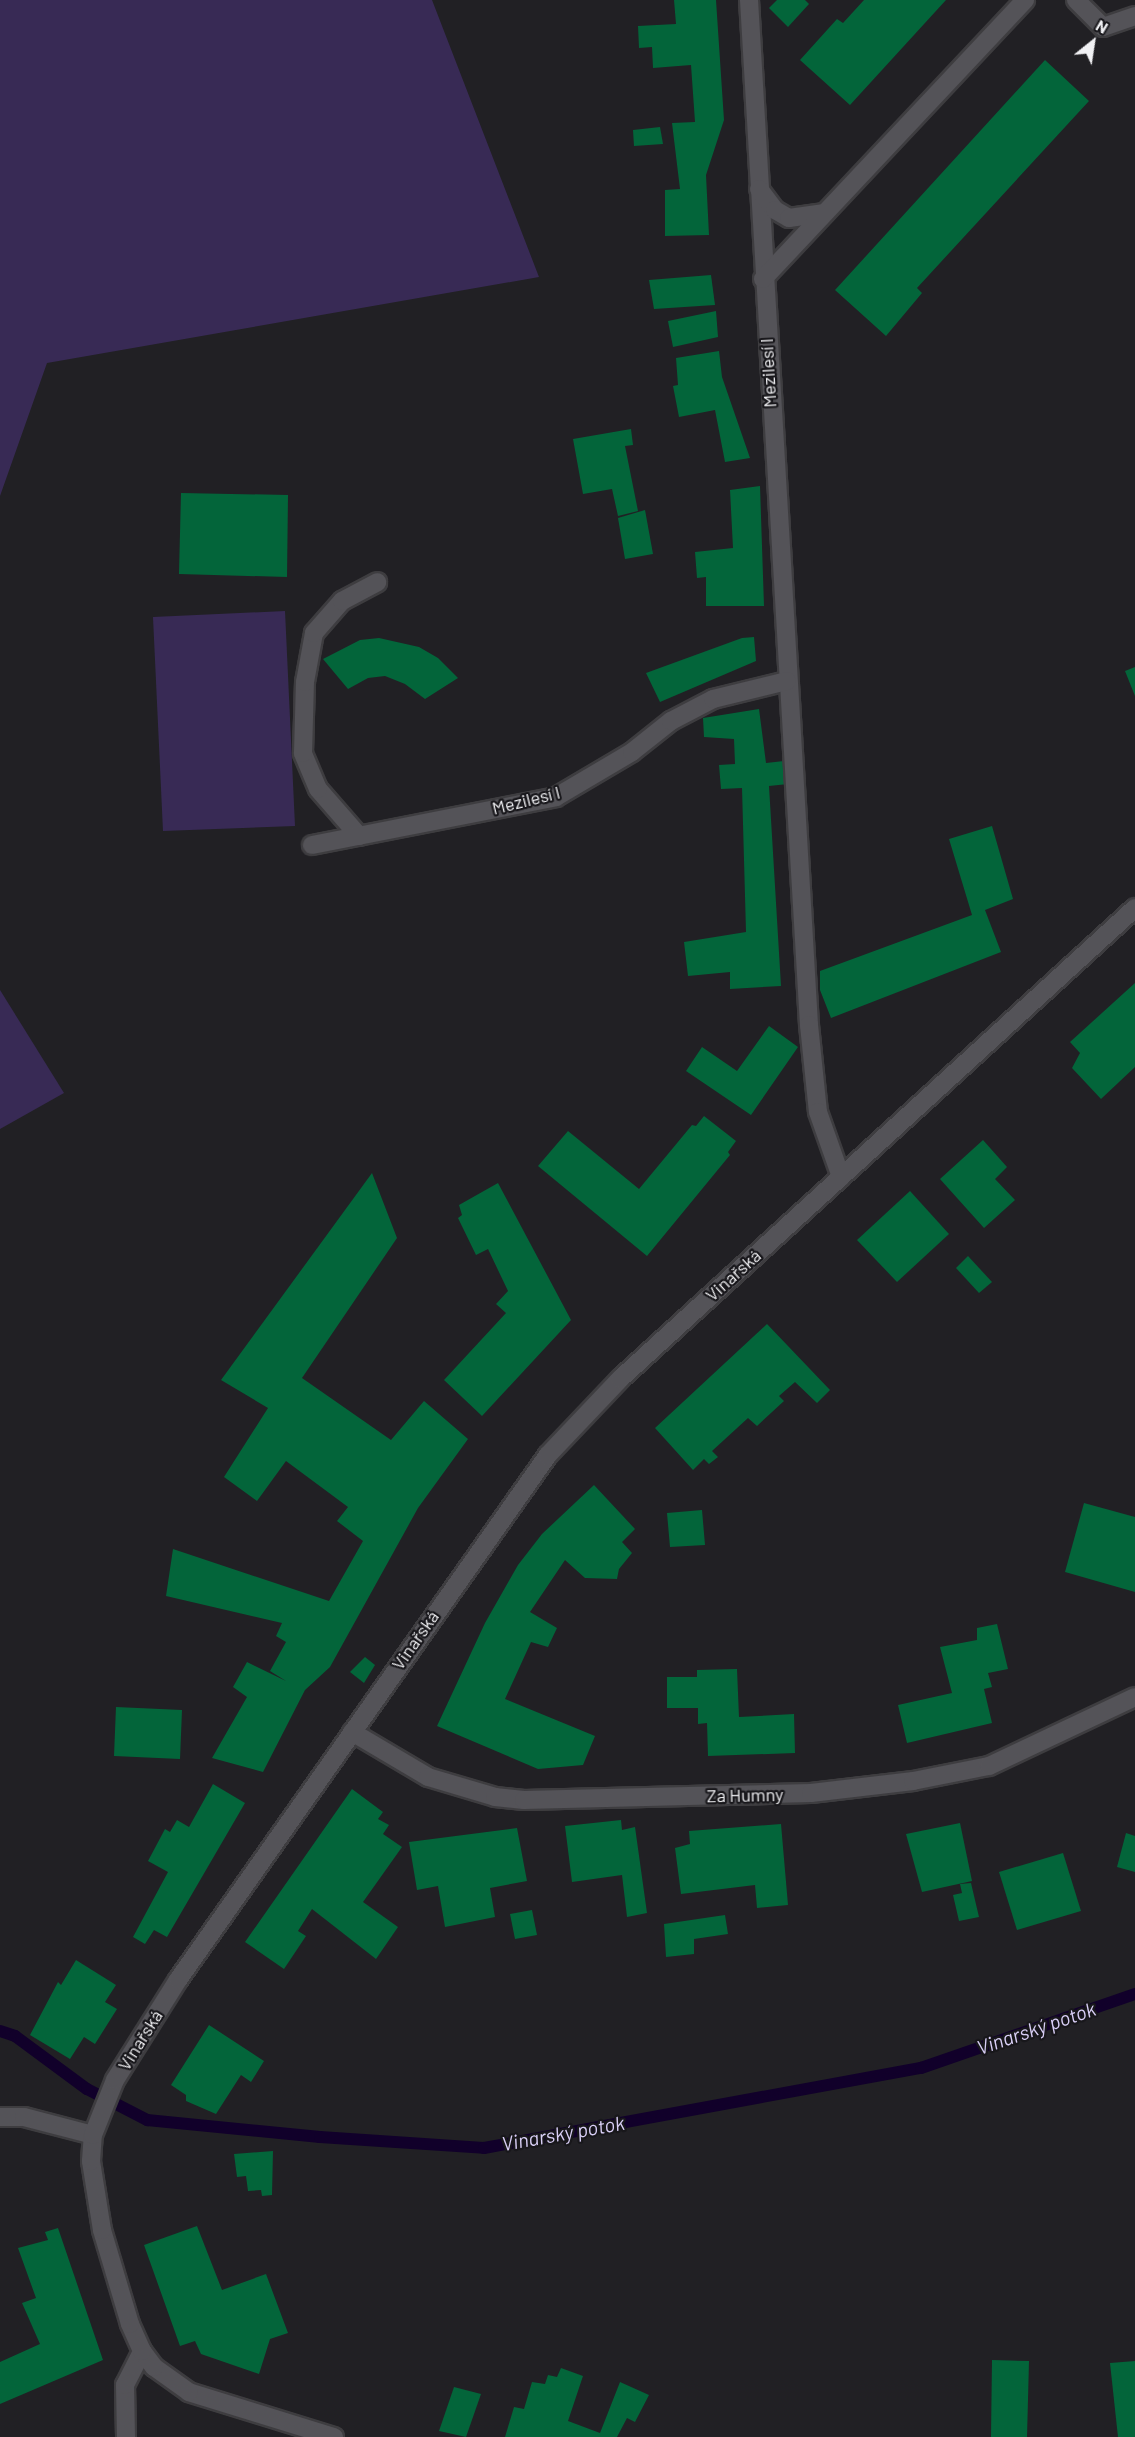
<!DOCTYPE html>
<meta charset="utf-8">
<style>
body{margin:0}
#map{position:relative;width:1135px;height:2437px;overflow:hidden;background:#212024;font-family:Barlow,sans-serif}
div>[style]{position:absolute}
.green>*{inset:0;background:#382a55}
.stream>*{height:12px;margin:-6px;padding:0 6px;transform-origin:6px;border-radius:6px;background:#11002a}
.building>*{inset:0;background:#03653a}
.roads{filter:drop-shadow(2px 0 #3e3d40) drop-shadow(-2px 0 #3e3d40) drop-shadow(0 2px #3e3d40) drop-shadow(0 -2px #3e3d40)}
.minor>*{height:18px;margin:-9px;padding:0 9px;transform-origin:9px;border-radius:9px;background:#545358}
span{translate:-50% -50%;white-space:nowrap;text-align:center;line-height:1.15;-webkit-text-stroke:4.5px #18171b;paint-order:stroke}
.street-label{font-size:18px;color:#f1f1f4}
.water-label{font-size:20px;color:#d9cff6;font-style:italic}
.north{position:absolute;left:1063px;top:12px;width:60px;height:60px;-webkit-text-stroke:4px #18171b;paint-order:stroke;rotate:30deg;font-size:16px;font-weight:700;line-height:24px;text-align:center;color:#f1f1f4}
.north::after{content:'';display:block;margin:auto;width:21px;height:27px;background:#f1f1f4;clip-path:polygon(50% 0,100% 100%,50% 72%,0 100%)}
</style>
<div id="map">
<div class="green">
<i style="clip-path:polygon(0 0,432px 0,539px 277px,47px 363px,0 496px)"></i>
<i style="clip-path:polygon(285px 611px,295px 826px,163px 831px,153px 617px)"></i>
<i style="clip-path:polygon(0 990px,64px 1093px,0 1129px)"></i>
</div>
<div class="stream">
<i style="left:0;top:2031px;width:16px;rotate:18deg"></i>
<i style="left:15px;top:2036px;width:89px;rotate:36.4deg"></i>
<i style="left:87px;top:2089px;width:68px;rotate:27.3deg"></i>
<i style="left:147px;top:2120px;width:174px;rotate:5.6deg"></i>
<i style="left:320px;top:2137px;width:164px;rotate:3.8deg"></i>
<i style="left:484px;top:2148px;width:444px;rotate:-10.4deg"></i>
<i style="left:921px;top:2068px;width:226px;rotate:-19.1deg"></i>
</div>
<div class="building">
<i style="clip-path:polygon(674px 0,716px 0,724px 120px,706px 175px,709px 235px,665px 236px,665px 190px,680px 189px,672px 123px,695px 122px,691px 65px,653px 68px,652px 47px,639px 48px,638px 26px,676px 24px)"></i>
<i style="clip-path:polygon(777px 0,805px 0,809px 4px,788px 27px,769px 8px)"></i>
<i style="clip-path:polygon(864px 0,946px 0,850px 105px,800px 60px,837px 19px,843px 23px)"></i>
<i style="clip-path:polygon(1045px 60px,1089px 101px,917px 288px,922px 293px,886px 336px,835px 290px)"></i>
<i style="clip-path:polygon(660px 127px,663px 144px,634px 146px,633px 130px)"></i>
<i style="clip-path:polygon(711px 275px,715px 305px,654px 309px,649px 280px)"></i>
<i style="clip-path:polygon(716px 311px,718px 337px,673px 347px,668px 321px)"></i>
<i style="clip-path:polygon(719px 351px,722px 377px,750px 458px,725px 462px,715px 410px,679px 417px,673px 386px,678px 385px,676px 358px)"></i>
<i style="clip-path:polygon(631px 429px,633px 445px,625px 446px,638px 511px,618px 516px,612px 489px,583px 494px,573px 439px)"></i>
<i style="clip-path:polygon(760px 486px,764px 606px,706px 606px,706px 577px,697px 578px,695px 552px,733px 548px,730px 490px)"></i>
<i style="clip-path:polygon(181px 493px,288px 495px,287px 577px,179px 574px)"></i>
<i style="clip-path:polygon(645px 510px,653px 554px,625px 559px,618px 518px)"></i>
<i style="clip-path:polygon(754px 637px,756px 661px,660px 702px,646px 673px,742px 638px)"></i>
<i style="clip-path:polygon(379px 638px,419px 647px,438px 658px,458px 678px,425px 699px,405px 684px,385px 676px,368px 678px,348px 689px,323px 659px,360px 640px)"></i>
<i style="clip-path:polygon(1135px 667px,1135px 696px,1125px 671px)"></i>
<i style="clip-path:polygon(759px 709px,766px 763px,784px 761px,788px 784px,769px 786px,781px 986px,730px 989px,730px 972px,688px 976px,684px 942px,746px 932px,742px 788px,721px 789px,719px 765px,735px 764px,734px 739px,704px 737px,703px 718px)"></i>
<i style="clip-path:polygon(992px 826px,1013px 899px,985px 910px,1001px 952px,831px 1018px,820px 990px,820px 971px,972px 915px,949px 839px)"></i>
<i style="clip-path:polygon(1135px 983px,1135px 1067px,1101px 1099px,1072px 1068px,1080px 1053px,1070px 1042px)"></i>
<i style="clip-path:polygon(769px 1026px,798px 1047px,751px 1115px,686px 1071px,702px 1047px,737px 1071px)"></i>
<i style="clip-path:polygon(704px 1116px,736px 1141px,728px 1152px,730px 1155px,647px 1256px,538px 1166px,568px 1131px,639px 1189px,692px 1125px,696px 1126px)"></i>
<i style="clip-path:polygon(983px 1140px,1007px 1167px,995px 1179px,1015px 1200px,984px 1228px,940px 1179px)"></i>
<i style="clip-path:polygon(372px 1173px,397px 1238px,302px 1378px,391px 1440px,424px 1401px,468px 1439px,418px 1508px,330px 1667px,305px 1690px,263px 1772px,212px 1758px,247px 1697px,233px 1687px,247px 1662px,286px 1681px,270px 1671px,286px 1642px,276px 1636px,282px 1623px,166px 1596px,173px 1549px,329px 1601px,363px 1541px,337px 1521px,348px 1507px,286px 1461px,257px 1501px,224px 1477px,268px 1408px,221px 1380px)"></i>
<i style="clip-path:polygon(498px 1183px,571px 1320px,482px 1416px,444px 1380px,506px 1313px,496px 1304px,508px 1291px,488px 1249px,476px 1255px,458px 1218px,462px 1215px,459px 1205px)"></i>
<i style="clip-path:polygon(910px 1191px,949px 1234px,897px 1282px,857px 1240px)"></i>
<i style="clip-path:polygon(968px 1256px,992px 1282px,979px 1293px,956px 1268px)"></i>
<i style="clip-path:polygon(767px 1324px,830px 1390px,817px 1403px,795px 1382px,779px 1396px,784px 1401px,757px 1426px,748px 1418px,712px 1451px,718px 1457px,709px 1464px,704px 1459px,693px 1470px,655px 1428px)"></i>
<i style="clip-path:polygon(594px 1485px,635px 1529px,622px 1542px,632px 1553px,619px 1569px,617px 1579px,585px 1578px,565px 1560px,530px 1612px,557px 1628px,548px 1647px,531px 1642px,505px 1699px,595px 1736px,583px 1765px,538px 1769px,437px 1726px,485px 1623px,518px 1565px,542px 1534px)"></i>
<i style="clip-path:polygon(1084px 1503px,1135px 1517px,1135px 1592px,1065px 1572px)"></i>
<i style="clip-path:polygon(702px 1510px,705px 1545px,670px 1547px,667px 1513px)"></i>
<i style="clip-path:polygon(997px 1624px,1008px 1669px,988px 1673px,992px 1687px,984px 1689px,992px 1723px,907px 1743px,898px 1705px,952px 1693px,940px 1647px,977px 1640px,977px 1628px)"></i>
<i style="clip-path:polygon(365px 1657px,375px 1665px,364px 1683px,350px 1672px)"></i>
<i style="clip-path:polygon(737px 1669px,739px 1717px,794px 1714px,795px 1753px,708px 1756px,707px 1723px,698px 1724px,698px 1708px,667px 1708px,667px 1677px,697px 1677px,697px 1670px)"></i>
<i style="clip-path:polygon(116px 1707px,182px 1710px,180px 1759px,114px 1756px)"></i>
<i style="clip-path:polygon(213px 1784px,245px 1803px,167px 1937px,154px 1930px,145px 1944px,133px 1937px,168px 1872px,148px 1861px,165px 1829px,170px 1832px,177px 1820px,189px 1827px)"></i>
<i style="clip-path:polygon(352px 1789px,383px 1812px,378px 1819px,389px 1825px,383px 1834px,402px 1847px,363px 1902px,398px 1927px,376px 1959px,312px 1909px,298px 1931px,306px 1936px,284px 1969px,245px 1942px)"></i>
<i style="clip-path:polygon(621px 1820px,622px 1830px,635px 1827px,647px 1913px,627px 1917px,622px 1875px,572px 1882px,565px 1826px)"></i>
<i style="clip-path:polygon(960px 1823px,972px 1881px,922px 1892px,906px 1834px)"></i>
<i style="clip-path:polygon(781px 1824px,788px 1905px,757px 1908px,755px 1885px,681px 1894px,675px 1848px,690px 1844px,689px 1831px)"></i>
<i style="clip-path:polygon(517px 1828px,527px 1881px,490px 1888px,495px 1917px,445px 1927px,438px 1886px,417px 1890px,409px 1842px)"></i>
<i style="clip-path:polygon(1126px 1833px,1135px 1836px,1135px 1872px,1117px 1867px)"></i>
<i style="clip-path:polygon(1063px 1853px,1081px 1911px,1017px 1930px,999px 1872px)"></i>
<i style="clip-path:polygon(971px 1883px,979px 1917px,959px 1921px,953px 1895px,962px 1893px,960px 1884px)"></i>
<i style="clip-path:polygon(532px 1910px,537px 1935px,515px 1939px,510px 1914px)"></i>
<i style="clip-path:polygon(725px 1915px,728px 1934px,694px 1939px,694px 1954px,666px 1957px,664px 1924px)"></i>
<i style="clip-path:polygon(76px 1960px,116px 1985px,105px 2002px,117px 2009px,95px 2044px,84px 2037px,70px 2059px,30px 2035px,58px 1982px,61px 1985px)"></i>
<i style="clip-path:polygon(209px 2025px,264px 2061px,251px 2082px,241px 2075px,216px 2114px,186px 2101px,186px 2095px,171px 2085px)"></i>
<i style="clip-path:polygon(273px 2151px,272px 2195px,262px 2196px,261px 2190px,248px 2191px,246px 2176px,237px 2177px,234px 2154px)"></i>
<i style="clip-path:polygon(197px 2226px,222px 2290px,266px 2274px,288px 2333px,270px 2339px,259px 2374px,201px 2354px,195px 2341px,180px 2346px,144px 2245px)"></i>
<i style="clip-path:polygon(58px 2228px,103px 2360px,0 2404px,0 2362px,40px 2344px,22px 2303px,36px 2298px,18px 2248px,48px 2240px,45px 2232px)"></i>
<i style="clip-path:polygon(992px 2360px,1029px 2361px,1027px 2437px,991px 2437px)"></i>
<i style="clip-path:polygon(1135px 2361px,1135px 2437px,1118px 2437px,1110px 2363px)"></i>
<i style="clip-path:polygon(561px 2368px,583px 2376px,568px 2421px,600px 2433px,620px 2382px,649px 2395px,635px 2422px,627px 2418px,617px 2437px,505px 2437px,514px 2407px,524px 2409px,532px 2382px,545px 2384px,548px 2375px,557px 2377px)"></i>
<i style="clip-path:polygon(454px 2387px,481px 2394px,466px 2437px,439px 2431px)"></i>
</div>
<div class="roads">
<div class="minor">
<i style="left:749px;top:0;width:1027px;rotate:86.65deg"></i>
<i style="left:809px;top:1025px;width:87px;rotate:84.1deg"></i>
<i style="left:818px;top:1112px;width:69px;rotate:70.5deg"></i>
<i style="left:1076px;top:0;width:38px;rotate:45deg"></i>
<i style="left:1103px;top:27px;width:34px;rotate:-19deg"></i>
<i style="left:759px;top:189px;width:26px;rotate:53deg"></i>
<i style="left:775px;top:210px;width:16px;rotate:30deg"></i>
<i style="left:789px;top:218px;width:36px;rotate:-8deg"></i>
<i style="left:763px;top:279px;width:383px;rotate:-46.8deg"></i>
<i style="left:359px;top:836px;width:62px;rotate:-131.1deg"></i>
<i style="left:318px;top:789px;width:39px;rotate:-113deg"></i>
<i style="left:303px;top:753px;width:71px;rotate:-88.4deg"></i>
<i style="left:305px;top:682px;width:50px;rotate:-79.6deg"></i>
<i style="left:314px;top:633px;width:43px;rotate:-48.8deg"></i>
<i style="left:342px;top:601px;width:40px;rotate:-28deg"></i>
<i style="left:312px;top:845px;width:249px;rotate:-11.1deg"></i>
<i style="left:556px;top:797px;width:88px;rotate:-30.6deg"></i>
<i style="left:632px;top:752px;width:50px;rotate:-38.5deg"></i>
<i style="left:671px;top:721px;width:47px;rotate:-27.6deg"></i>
<i style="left:713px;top:699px;width:76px;rotate:-13.7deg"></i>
<i style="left:352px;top:1732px;width:88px;rotate:30.6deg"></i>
<i style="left:428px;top:1777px;width:70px;rotate:16.6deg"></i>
<i style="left:495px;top:1797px;width:29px;rotate:6deg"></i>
<i style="left:524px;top:1800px;width:287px;rotate:-1.4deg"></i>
<i style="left:811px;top:1793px;width:103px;rotate:-6.7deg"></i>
<i style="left:913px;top:1781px;width:77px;rotate:-11.2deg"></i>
<i style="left:989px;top:1766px;width:161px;rotate:-25.3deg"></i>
<i style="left:0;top:2117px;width:24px"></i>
<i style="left:24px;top:2117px;width:71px;rotate:14.6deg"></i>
<i style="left:126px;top:2437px;width:52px;rotate:-91.1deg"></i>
<i style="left:125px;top:2385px;width:38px;rotate:-63deg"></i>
<i style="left:334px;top:2437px;width:152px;rotate:-162.8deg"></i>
<i style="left:189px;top:2392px;width:43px;rotate:-144.5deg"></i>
<i style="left:154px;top:2367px;width:20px;rotate:-127deg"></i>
<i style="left:142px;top:2351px;width:30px;rotate:-114deg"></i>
<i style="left:130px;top:2324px;width:98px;rotate:-106.6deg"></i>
<i style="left:102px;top:2230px;width:70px;rotate:-99.1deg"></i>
<i style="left:91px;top:2161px;width:26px;rotate:-86deg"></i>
<i style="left:93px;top:2135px;width:59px;rotate:-68.2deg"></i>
<i style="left:115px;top:2080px;width:118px;rotate:-57.8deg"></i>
<i style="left:178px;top:1980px;width:642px;rotate:-54.83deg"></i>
<i style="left:548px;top:1455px;width:105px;rotate:-46.5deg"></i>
<i style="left:620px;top:1379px;width:698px;rotate:-42.44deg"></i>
</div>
</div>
<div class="street-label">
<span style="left:768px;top:373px;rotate:-93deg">Mezilesí I</span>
<span style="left:526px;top:800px;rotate:-14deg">Mezilesí I</span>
<span style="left:733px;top:1275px;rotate:-42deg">Vinařská</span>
<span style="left:415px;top:1640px;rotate:-55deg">Vinařská</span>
<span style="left:745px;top:1795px;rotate:-1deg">Za Humny</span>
<span style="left:140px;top:2040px;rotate:-58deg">Vinařská</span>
</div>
<div class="water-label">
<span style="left:1036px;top:2028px;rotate:-19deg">Vinarský potok</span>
<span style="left:563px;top:2133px;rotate:-10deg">Vinarský potok</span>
</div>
<div class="north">N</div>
</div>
